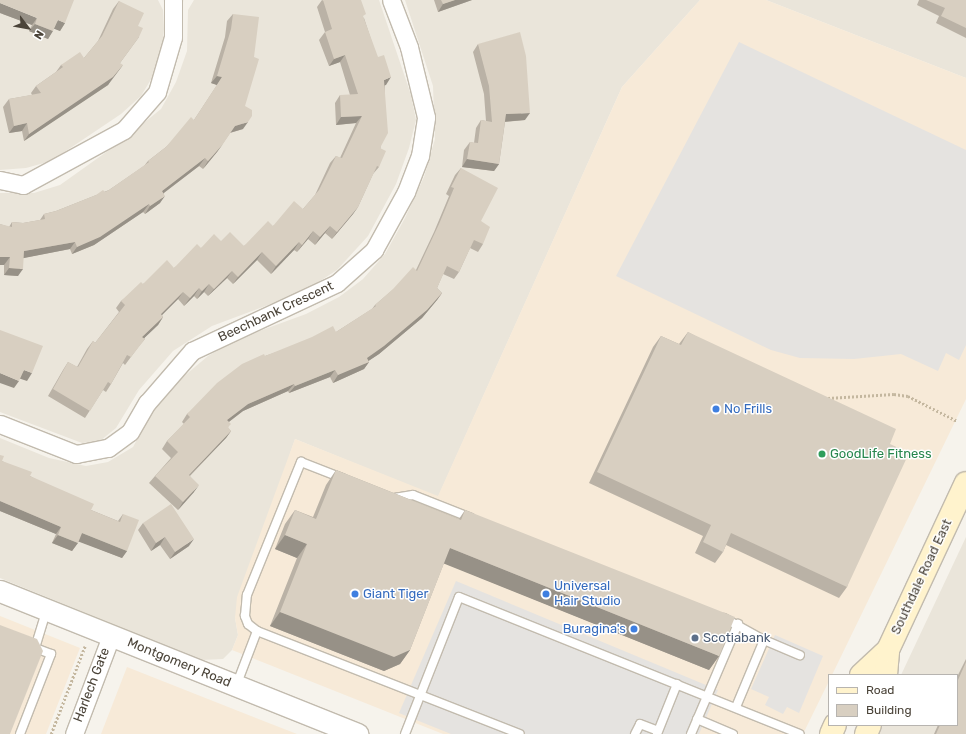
<!DOCTYPE html>
<style>
body{margin:0}
#map{position:relative;width:966px;height:734px;overflow:hidden;background:#f6f3ec;font-family:Rubik,sans-serif}
div>[style]{position:absolute}
.residential>*{inset:0;background:#eae5da}
.commercial>*{inset:0;background:#f7ead8}
.parking>*{inset:0;background:#e5e3e0}
.path>*{height:2.5px;margin-top:-1.25px;transform-origin:0;background:repeating-linear-gradient(90deg,#c4b79f 0 2px,transparent 0 4px)}
.roads{filter:drop-shadow(1px 0 #c2bbae) drop-shadow(-1px 0 #c2bbae) drop-shadow(0 1px #c2bbae) drop-shadow(0 -1px #c2bbae)}
.service>*{height:8px;margin:-4px;padding:0 4px;transform-origin:4px;border-radius:4px;background:#fff}
.minor>*{height:17px;margin:-8.5px;padding:0 8.5px;transform-origin:8.5px;border-radius:8.5px;background:#fff}
.tertiary>*{height:21px;margin:-10.5px;padding:0 10.5px;transform-origin:10.5px;border-radius:10.5px;background:#fff}
.secondary>*{height:22px;margin:-11px;padding:0 11px;transform-origin:11px;border-radius:11px;background:#fff3cd}
.wall>*{inset:0;background:#bab2a6}
.shaded-wall>*{inset:0;background:#979187}
.building>*{inset:0;background:#d8cfc1}
.dots>*{width:11px;height:11px;translate:-50% -50%;box-sizing:border-box;border:2px solid #fff;border-radius:50%}
span{translate:-50% -50%;white-space:nowrap;text-align:center;line-height:1.15;-webkit-text-stroke:3px #fff;paint-order:stroke}
.street-label{font-size:13px;color:#4b4439}
.shop-label{font-size:13px;color:#366cbe}
.left{translate:0 -50%;text-align:left}
.right{translate:-100% -50%;text-align:right}
.leisure-label{font-size:13px;color:#27864d}
.service-label{font-size:13px;color:#4e5e75}
.legend{position:absolute;left:828px;top:674px;width:130px;height:52px;box-sizing:border-box;background:#fff;border:1px solid #b7b4b0;margin:0;padding:5px 7px;list-style:none;font-size:12px;color:#4b4439}
.legend li{display:flex;align-items:center;gap:8px;height:20px}
.legend b{width:20px;border:1px solid #b7b4b0}
.north{position:absolute;left:8px;top:8px;width:40px;height:40px;-webkit-text-stroke:3px #fff;paint-order:stroke;rotate:122deg;font-size:11px;font-weight:700;line-height:16px;text-align:center;color:#4b4439}
.north::after{content:'';display:block;margin:auto;width:14px;height:18px;background:#4b4439;clip-path:polygon(50% 0,100% 100%,50% 72%,0 100%)}
</style>
<div id="map">
<div class="residential">
<i style="clip-path:polygon(0 0,158px 0,163px 10px,164px 29px,162px 51px,156px 71px,141px 96px,121px 114px,51px 161px,26px 168px,0 170px)"></i>
<i style="clip-path:polygon(194px 0,379px 0,411px 95px,416px 120px,409px 148px,396px 184px,368px 236px,337px 270px,303px 292px,212px 326px,173px 351px,139px 390px,116px 428px,100px 441px,82px 443px,0 412px,0 193px,34px 193px,60px 185px,119px 143px,161px 109px,176px 82px,187px 51px,188px 10px)"></i>
<i style="clip-path:polygon(405px 0,700px 0,622px 87px,438px 497px,295px 439px,235px 618px,238px 635px,232px 650px,223px 659px,201px 660px,0 578px,0 438px,49px 458px,86px 466px,108px 462px,133px 447px,152px 412px,176px 383px,208px 356px,235px 340px,306px 314px,339px 297px,363px 279px,385px 254px,405px 218px,424px 177px,435px 139px,433px 86px)"></i>
<i style="clip-path:polygon(766px 0,966px 0,966px 78px)"></i>
<i style="clip-path:polygon(966px 537px,966px 734px,873px 734px,877px 725px,957px 725px,957px 675px,901px 675px)"></i>
</div>
<div class="commercial">
<i style="clip-path:polygon(700px 0,766px 0,966px 78px,966px 399px,832px 675px,829px 675px,829px 681px,803px 734px,443px 734px,232px 650px,238px 635px,235px 618px,237px 597px,295px 439px,438px 496px,622px 87px)"></i>
<i style="clip-path:polygon(0 616px,80px 648px,46px 734px,0 734px)"></i>
<i style="clip-path:polygon(127px 667px,279px 727px,297px 734px,101px 734px)"></i>
</div>
<div class="parking">
<i style="clip-path:polygon(739px 42px,966px 150px,966px 345px,959px 360px,946px 353px,938px 371px,901px 354px,854px 359px,800px 358px,771px 350px,616px 276px)"></i>
<i style="clip-path:polygon(456px 581px,718px 690px,699px 734px,451px 734px,399px 713px)"></i>
<i style="clip-path:polygon(775px 635px,823px 656px,799px 713px,787px 707px,783px 714px,765px 705px,769px 697px,751px 689px)"></i>
</div>
<div class="path">
<i style="left:828px;top:398px;width:66px;rotate:-3.5deg"></i>
<i style="left:894px;top:394px;width:14px;rotate:8deg"></i>
<i style="left:908px;top:396px;width:55px;rotate:27deg"></i>
<i style="left:51px;top:734px;width:94px;rotate:-68.9deg"></i>
</div>
<div class="roads">
<div class="service">
<i style="left:394px;top:498px;width:19px;rotate:-9deg"></i>
<i style="left:413px;top:495px;width:62px;rotate:21.6deg"></i>
<i style="left:724px;top:618px;width:46px;rotate:28.8deg"></i>
<i style="left:764px;top:640px;width:39px;rotate:23deg"></i>
<i style="left:257px;top:631px;width:282px;rotate:21.4deg"></i>
<i style="left:35px;top:648px;width:39px;rotate:-73deg"></i>
<i style="left:236px;top:686px;width:59px;rotate:-69.1deg"></i>
<i style="left:257px;top:631px;width:11px;rotate:-142deg"></i>
<i style="left:248px;top:624px;width:9px;rotate:-111deg"></i>
<i style="left:245px;top:616px;width:21px;rotate:-85deg"></i>
<i style="left:247px;top:595px;width:144px;rotate:-67.9deg"></i>
<i style="left:301px;top:462px;width:44px;rotate:21.3deg"></i>
<i style="left:736px;top:707px;width:73px;rotate:-67.3deg"></i>
<i style="left:697px;top:719px;width:39px;rotate:23deg"></i>
<i style="left:20px;top:734px;width:86px;rotate:-68.8deg"></i>
<i style="left:51px;top:654px;width:19px;rotate:-159deg"></i>
<i style="left:405px;top:734px;width:147px;rotate:-68.5deg"></i>
<i style="left:459px;top:597px;width:367px;rotate:21.9deg"></i>
<i style="left:635px;top:734px;width:11px;rotate:-63deg"></i>
<i style="left:640px;top:724px;width:19px;rotate:21deg"></i>
<i style="left:657px;top:734px;width:54px;rotate:-68.2deg"></i>
<i style="left:691px;top:734px;width:120px;rotate:-66.9deg"></i>
</div>
<div class="minor">
<i style="left:0;top:180px;width:24px;rotate:12deg"></i>
<i style="left:23px;top:185px;width:115px;rotate:-28.6deg"></i>
<i style="left:124px;top:130px;width:50px;rotate:-49deg"></i>
<i style="left:157px;top:92px;width:57px;rotate:-73.8deg"></i>
<i style="left:173px;top:37px;width:37px;rotate:-90deg"></i>
<i style="left:0;top:424px;width:82px;rotate:21.5deg"></i>
<i style="left:76px;top:454px;width:33px;rotate:-11deg"></i>
<i style="left:108px;top:448px;width:27px;rotate:-36deg"></i>
<i style="left:130px;top:432px;width:34px;rotate:-60deg"></i>
<i style="left:147px;top:403px;width:69px;rotate:-49.1deg"></i>
<i style="left:192px;top:351px;width:160px;rotate:-25.1deg"></i>
<i style="left:337px;top:283px;width:50px;rotate:-41.7deg"></i>
<i style="left:374px;top:250px;width:66px;rotate:-61.1deg"></i>
<i style="left:406px;top:192px;width:39px;rotate:-69deg"></i>
<i style="left:420px;top:156px;width:39px;rotate:-81deg"></i>
<i style="left:426px;top:117px;width:72px;rotate:-103.7deg"></i>
<i style="left:409px;top:47px;width:50px;rotate:-111deg"></i>
<i style="left:74px;top:734px;width:105px;rotate:-69.3deg"></i>
</div>
<div class="tertiary">
<i style="left:0;top:591px;width:385px;rotate:21.8deg"></i>
</div>
<div class="secondary">
<i style="left:861px;top:675px;width:37px;rotate:-43deg"></i>
<i style="left:886px;top:675px;width:25px;rotate:-85deg"></i>
<i style="left:888px;top:650px;width:184px;rotate:-65deg"></i>
<i style="left:831px;top:734px;width:10px;rotate:-66deg"></i>
<i style="left:866px;top:734px;width:10px;rotate:-66deg"></i>
</div>
</div>
<div class="wall">
<i style="clip-path:polygon(322px 0,364px 18px,386px 85px,385px 85px,379px 167px,373px 174px,358px 207px,353px 214px,332px 239px,325px 233px,315px 245px,308px 239px,297px 252px,294px 250px,271px 274px,257px 260px,233px 284px,227px 278px,208px 296px,204px 292px,197px 299px,194px 296px,184px 306px,178px 299px,162px 315px,163px 317px,158px 325px,144px 338px,145px 339px,139px 346px,125px 365px,123px 363px,111px 384px,106px 392px,103px 390px,85px 418px,48px 396px,63px 370px,68px 362px,77px 367px,87px 349px,93px 341px,95px 343px,119px 312px,116px 308px,121px 301px,143px 284px,174px 268px,201px 248px,221px 241px,244px 246px,273px 226px,303px 209px,315px 195px,330px 163px,336px 156px,340px 158px,356px 123px,336px 125px,335px 103px,340px 95px,350px 95px,340px 62px,329px 66px,319px 40px,325px 32px,317px 7px)"></i>
<i style="clip-path:polygon(434px 0,472px 0,438px 12px)"></i>
<i style="clip-path:polygon(919px 0,966px 0,966px 38px,936px 23px,939px 16px,917px 5px)"></i>
<i style="clip-path:polygon(119px 1px,138px 26px,139px 37px,120px 63px,108px 85px,24px 141px,22px 131px,9px 133px,3px 107px,9px 99px,32px 95px,31px 93px,36px 86px,56px 72px,61px 65px,84px 58px,98px 41px,113px 9px)"></i>
<i style="clip-path:polygon(0 13px,65px 23px,60px 31px,54px 28px,48px 39px,29px 31px,32px 25px)"></i>
<i style="clip-path:polygon(233px 14px,245px 106px,243px 129px,230px 133px,217px 152px,203px 169px,199px 166px,164px 193px,160px 203px,145px 214px,143px 212px,94px 245px,72px 254px,70px 249px,23px 258px,18px 276px,4px 275px,4px 265px,0 265px,0 224px,9px 227px,12px 222px,23px 223px,40px 220px,44px 214px,56px 211px,109px 190px,144px 166px,148px 161px,166px 147px,194px 120px,217px 85px,211px 83px,225px 37px,227px 21px)"></i>
<i style="clip-path:polygon(478px 44px,525px 120px,505px 122px,499px 164px,494px 171px,462px 167px,464px 150px,470px 142px,474px 143px,476px 128px,481px 120px,486px 121px,484px 94px,473px 52px)"></i>
<i style="clip-path:polygon(461px 168px,481px 221px,483px 244px,478px 252px,470px 248px,459px 272px,454px 279px,443px 274px,437px 288px,442px 293px,437px 300px,422px 318px,379px 354px,368px 361px,369px 362px,364px 369px,333px 383px,330px 377px,289px 393px,288px 391px,243px 411px,229px 422px,228px 428px,231px 431px,226px 438px,190px 476px,194px 492px,178px 510px,149px 483px,155px 476px,171px 458px,162px 449px,167px 441px,184px 424px,182px 422px,187px 414px,265px 356px,336px 332px,372px 309px,375px 305px,416px 270px,434px 232px,449px 196px,446px 194px,455px 175px)"></i>
<i style="clip-path:polygon(688px 332px,890px 444px,847px 587px,839px 598px,726px 545px,723px 552px,715px 563px,695px 553px,703px 536px,589px 483px,653px 347px,661px 336px,679px 344px)"></i>
<i style="clip-path:polygon(0 455px,2px 461px,30px 476px,91px 510px,118px 521px,123px 514px,127px 551px,122px 558px,79px 541px,72px 551px,52px 543px,56px 534px,0 511px)"></i>
<i style="clip-path:polygon(336px 470px,459px 519px,465px 510px,719px 656px,709px 670px,444px 563px,410px 650px,400px 664px,384px 671px,270px 626px,297px 558px,275px 549px,285px 524px,295px 510px,313px 517px,326px 485px)"></i>
<i style="clip-path:polygon(143px 523px,189px 546px,170px 559px,160px 545px,151px 551px,138px 530px)"></i>
<i style="clip-path:polygon(966px 659px,966px 734px,934px 734px,938px 725px,957px 725px,957px 677px)"></i>
</div>
<div class="shaded-wall">
<i style="clip-path:polygon(455px 0,472px 0,438px 12px,443px 4px)"></i>
<i style="clip-path:polygon(0 3px,37px 18px,32px 25px,0 13px)"></i>
<i style="clip-path:polygon(58px 20px,65px 23px,60px 31px,52px 28px)"></i>
<i style="clip-path:polygon(35px 24px,53px 31px,48px 39px,29px 31px)"></i>
<i style="clip-path:polygon(345px 55px,340px 62px,329px 66px,334px 59px)"></i>
<i style="clip-path:polygon(123px 65px,108px 85px,24px 141px,29px 134px)"></i>
<i style="clip-path:polygon(217px 76px,222px 77px,217px 85px,211px 83px)"></i>
<i style="clip-path:polygon(391px 77px,386px 85px,379px 87px,384px 80px)"></i>
<i style="clip-path:polygon(530px 113px,525px 120px,501px 122px,506px 114px)"></i>
<i style="clip-path:polygon(362px 116px,356px 123px,336px 125px,341px 117px)"></i>
<i style="clip-path:polygon(248px 122px,243px 129px,229px 133px,235px 126px)"></i>
<i style="clip-path:polygon(27px 123px,22px 131px,9px 133px,14px 126px)"></i>
<i style="clip-path:polygon(223px 144px,217px 152px,203px 169px,208px 161px)"></i>
<i style="clip-path:polygon(205px 158px,199px 166px,157px 198px,162px 191px)"></i>
<i style="clip-path:polygon(467px 159px,499px 164px,494px 171px,462px 167px)"></i>
<i style="clip-path:polygon(165px 196px,160px 203px,145px 214px,150px 206px)"></i>
<i style="clip-path:polygon(149px 204px,143px 212px,94px 245px,72px 254px,77px 247px)"></i>
<i style="clip-path:polygon(358px 207px,353px 214px,332px 239px,337px 232px)"></i>
<i style="clip-path:polygon(330px 226px,325px 233px,315px 245px,320px 237px)"></i>
<i style="clip-path:polygon(313px 231px,308px 239px,297px 252px,302px 245px)"></i>
<i style="clip-path:polygon(75px 242px,70px 249px,19px 259px,24px 251px)"></i>
<i style="clip-path:polygon(299px 242px,294px 250px,271px 274px,276px 266px)"></i>
<i style="clip-path:polygon(262px 252px,257px 260px,233px 284px,238px 277px)"></i>
<i style="clip-path:polygon(0 257px,10px 257px,4px 265px,0 265px)"></i>
<i style="clip-path:polygon(9px 268px,23px 269px,18px 276px,4px 275px)"></i>
<i style="clip-path:polygon(232px 271px,227px 278px,208px 296px,214px 289px)"></i>
<i style="clip-path:polygon(209px 284px,204px 292px,197px 299px,202px 291px)"></i>
<i style="clip-path:polygon(199px 288px,194px 296px,184px 306px,190px 298px)"></i>
<i style="clip-path:polygon(183px 292px,178px 299px,155px 322px,161px 314px)"></i>
<i style="clip-path:polygon(442px 293px,437px 300px,422px 318px,379px 354px,364px 364px,369px 362px,364px 369px,333px 383px,338px 375px)"></i>
<i style="clip-path:polygon(163px 317px,158px 325px,137px 345px,142px 337px)"></i>
<i style="clip-path:polygon(24px 370px,32px 373px,27px 381px,18px 378px)"></i>
<i style="clip-path:polygon(335px 370px,330px 377px,289px 393px,295px 386px)"></i>
<i style="clip-path:polygon(0 373px,19px 381px,14px 388px,0 383px)"></i>
<i style="clip-path:polygon(294px 384px,288px 391px,243px 411px,222px 427px,227px 420px,248px 404px)"></i>
<i style="clip-path:polygon(231px 431px,226px 438px,183px 482px,189px 475px)"></i>
<i style="clip-path:polygon(199px 485px,194px 492px,178px 510px,183px 502px)"></i>
<i style="clip-path:polygon(0 501px,61px 527px,56px 534px,0 511px)"></i>
<i style="clip-path:polygon(82px 533px,127px 551px,122px 558px,77px 541px)"></i>
<i style="clip-path:polygon(58px 535px,78px 543px,72px 551px,52px 543px)"></i>
<i style="clip-path:polygon(285px 535px,307px 544px,297px 558px,275px 549px)"></i>
<i style="clip-path:polygon(165px 537px,160px 545px,151px 551px,156px 543px)"></i>
<i style="clip-path:polygon(194px 539px,189px 546px,170px 559px,175px 552px)"></i>
<i style="clip-path:polygon(450px 548px,719px 656px,709px 670px,440px 562px)"></i>
<i style="clip-path:polygon(280px 612px,410px 650px,400px 664px,384px 671px,270px 626px)"></i>
</div>
<div class="building">
<i style="clip-path:polygon(0 0,74px 0,65px 23px,58px 20px,53px 31px,35px 24px,37px 18px,0 3px)"></i>
<i style="clip-path:polygon(323px 0,361px 0,366px 14px,363px 16px,378px 57px,384px 55px,391px 77px,384px 80px,388px 133px,380px 148px,386px 151px,379px 167px,377px 166px,358px 207px,337px 232px,330px 226px,320px 237px,313px 231px,302px 245px,299px 242px,276px 266px,262px 252px,238px 277px,232px 271px,214px 289px,209px 284px,202px 291px,199px 288px,190px 298px,183px 292px,161px 314px,163px 317px,142px 337px,145px 339px,131px 357px,127px 355px,111px 384px,108px 382px,90px 411px,53px 389px,68px 362px,78px 367px,93px 341px,95px 343px,125px 305px,121px 301px,141px 282px,143px 284px,167px 260px,174px 268px,197px 244px,201px 248px,214px 234px,221px 241px,230px 232px,244px 246px,268px 221px,273px 226px,294px 201px,303px 209px,319px 190px,336px 156px,342px 158px,362px 116px,341px 117px,340px 95px,358px 94px,345px 55px,334px 59px,325px 32px,332px 29px)"></i>
<i style="clip-path:polygon(441px 0,455px 0,443px 4px)"></i>
<i style="clip-path:polygon(926px 0,966px 0,966px 28px,941px 16px,945px 8px)"></i>
<i style="clip-path:polygon(119px 1px,144px 13px,138px 26px,143px 28px,139px 37px,120px 63px,123px 65px,113px 77px,29px 134px,27px 123px,14px 126px,9px 99px,41px 93px,36px 86px,63px 67px,61px 65px,80px 52px,84px 58px,102px 36px)"></i>
<i style="clip-path:polygon(233px 14px,259px 17px,254px 57px,259px 59px,245px 106px,252px 110px,252px 116px,248px 122px,235px 126px,223px 144px,208px 161px,205px 158px,162px 191px,165px 196px,150px 206px,149px 204px,100px 237px,77px 247px,75px 242px,24px 251px,23px 269px,9px 268px,10px 257px,0 257px,0 224px,12px 227px,12px 222px,23px 223px,45px 219px,44px 214px,56px 211px,96px 195px,103px 190px,105px 192px,109px 190px,149px 162px,148px 161px,166px 147px,191px 117px,194px 120px,222px 77px,217px 76px,231px 29px)"></i>
<i style="clip-path:polygon(520px 32px,526px 56px,530px 113px,506px 114px,499px 164px,467px 159px,470px 142px,478px 143px,481px 120px,492px 122px,489px 86px,478px 44px)"></i>
<i style="clip-path:polygon(461px 168px,498px 188px,481px 221px,490px 227px,483px 244px,474px 240px,459px 272px,447px 266px,437px 288px,442px 293px,427px 310px,384px 346px,367px 358px,369px 362px,338px 375px,335px 370px,295px 386px,294px 384px,248px 404px,227px 420px,231px 424px,228px 427px,231px 431px,189px 475px,199px 485px,183px 502px,155px 476px,178px 452px,167px 441px,190px 417px,187px 414px,217px 383px,242px 364px,264px 354px,265px 356px,312px 337px,333px 326px,336px 332px,376px 306px,375px 305px,393px 289px,413px 267px,417px 271px,439px 224px,454px 188px,451px 187px)"></i>
<i style="clip-path:polygon(0 330px,43px 346px,32px 373px,24px 370px,19px 381px,0 373px)"></i>
<i style="clip-path:polygon(688px 332px,896px 429px,890px 444px,909px 453px,847px 587px,731px 533px,723px 552px,703px 542px,711px 525px,597px 472px,661px 336px,681px 345px)"></i>
<i style="clip-path:polygon(0 455px,4px 456px,2px 461px,32px 472px,30px 476px,94px 504px,91px 510px,120px 522px,123px 514px,139px 520px,127px 551px,82px 533px,78px 543px,58px 535px,61px 527px,0 501px)"></i>
<i style="clip-path:polygon(336px 470px,461px 520px,465px 510px,735px 617px,719px 656px,450px 548px,410px 650px,394px 657px,280px 612px,307px 544px,285px 535px,295px 510px,316px 519px)"></i>
<i style="clip-path:polygon(171px 504px,194px 539px,175px 552px,165px 537px,156px 543px,143px 523px)"></i>
<i style="clip-path:polygon(0 625px,37px 639px,43px 651px,10px 734px,0 734px)"></i>
<i style="clip-path:polygon(966px 662px,966px 734px,936px 734px,940px 725px,957px 725px,957px 679px,958px 680px)"></i>
</div>
<div class="dots">
<i style="left:716px;top:409px;background:#3f7fe0"></i>
<i style="left:822px;top:454px;background:#2e9e5b"></i>
<i style="left:355px;top:594px;background:#3f7fe0"></i>
<i style="left:546px;top:594px;background:#3f7fe0"></i>
<i style="left:634px;top:629px;background:#3f7fe0"></i>
<i style="left:695px;top:638px;background:#5c6f8a"></i>
</div>
<div class="street-label">
<span style="left:276px;top:312px;rotate:-25deg">Beechbank Crescent</span>
<span style="left:922px;top:577px;rotate:-65deg">Southdale Road East</span>
<span style="left:179px;top:663px;rotate:22deg">Montgomery Road</span>
<span style="left:92px;top:685px;rotate:-69deg">Harlech Gate</span>
</div>
<div class="shop-label">
<span class="left" style="left:724px;top:409px">No Frills</span>
<span class="left" style="left:554px;top:594px">Universal<br>Hair Studio</span>
<span class="left" style="left:363px;top:594px">Giant Tiger</span>
<span class="right" style="left:626px;top:629px">Buragina's</span>
</div>
<div class="leisure-label">
<span class="left" style="left:830px;top:454px">GoodLife Fitness</span>
</div>
<div class="service-label">
<span class="left" style="left:703px;top:638px">Scotiabank</span>
</div>
<ul class="legend">
<li><b style="height:5px;background:#fff3cd"></b>Road</li>
<li><b style="height:11px;background:#d8cfc1"></b>Building</li>
</ul>
<div class="north">N</div>
</div>
